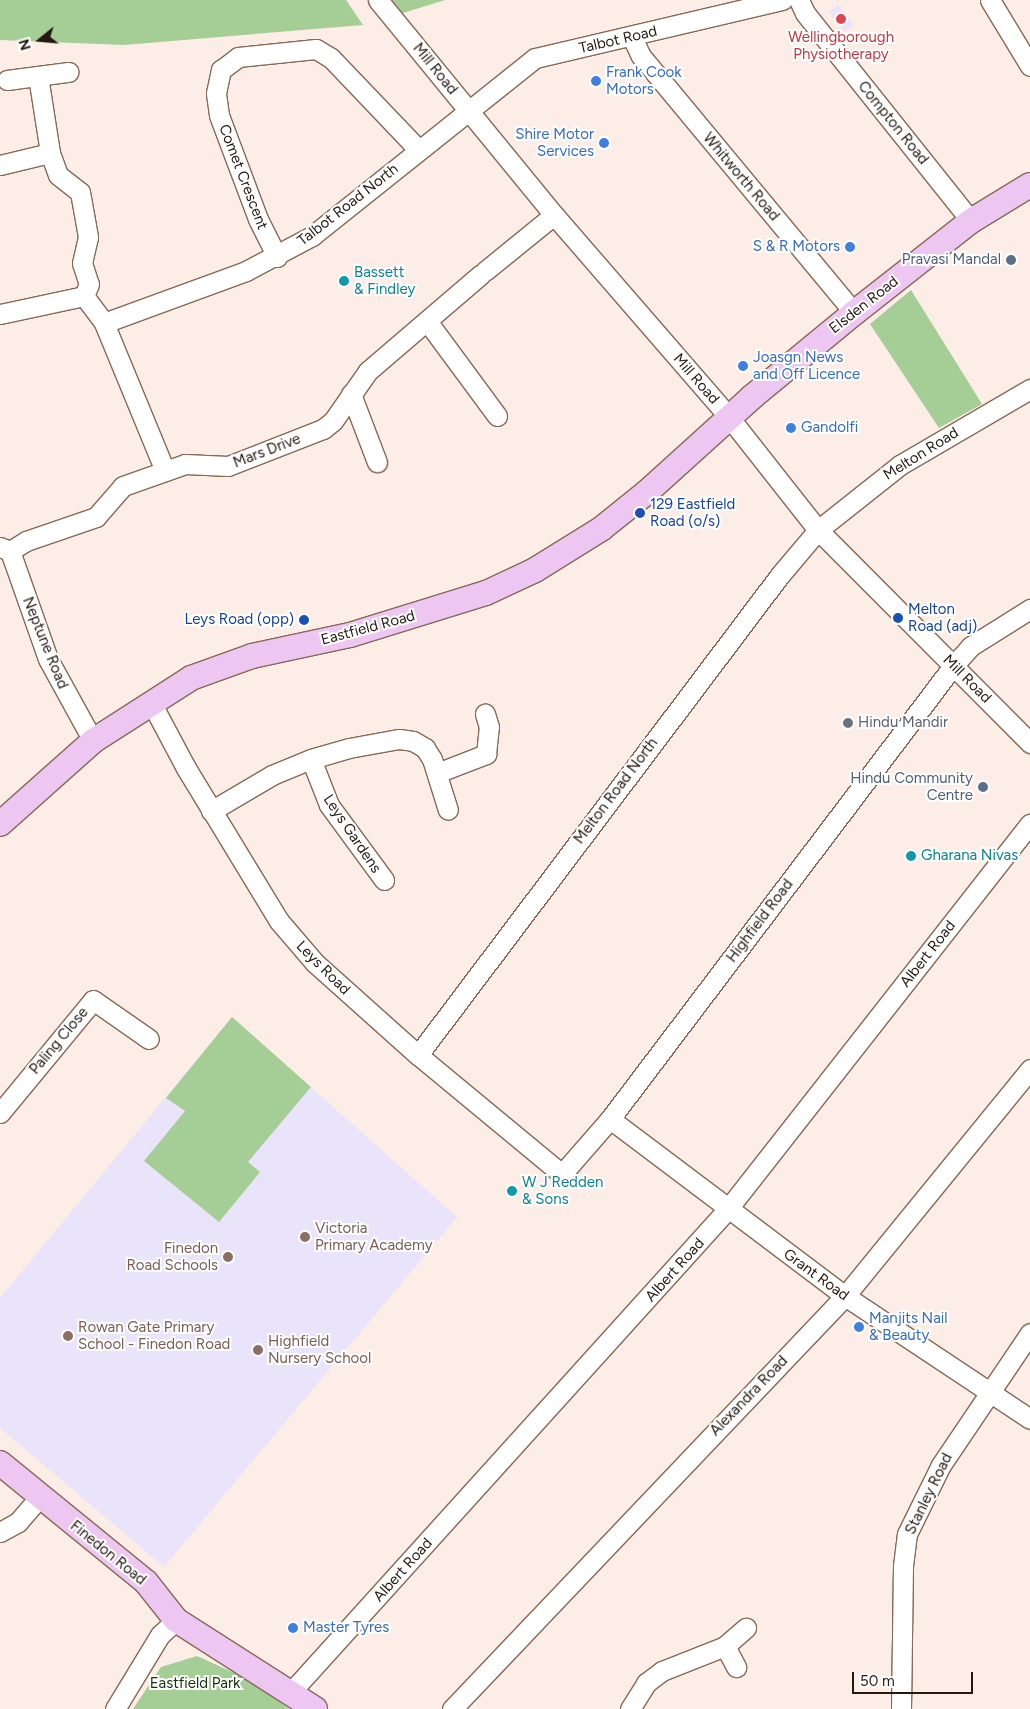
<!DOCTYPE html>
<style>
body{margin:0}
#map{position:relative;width:1030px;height:1709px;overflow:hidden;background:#fceee6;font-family:Figtree,sans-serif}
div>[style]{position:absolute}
.education>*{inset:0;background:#e9e4fa}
.medical>*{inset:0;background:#eae3f9}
.green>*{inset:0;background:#a5ce97}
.roads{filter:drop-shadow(1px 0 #866956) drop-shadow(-1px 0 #866956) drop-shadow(0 1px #866956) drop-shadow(0 -1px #866956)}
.minor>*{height:19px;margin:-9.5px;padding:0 9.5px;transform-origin:9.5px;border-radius:9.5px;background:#fff}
.major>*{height:24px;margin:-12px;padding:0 12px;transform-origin:12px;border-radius:12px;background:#eec6f2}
.dots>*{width:14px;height:14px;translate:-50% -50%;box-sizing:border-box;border:2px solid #fff;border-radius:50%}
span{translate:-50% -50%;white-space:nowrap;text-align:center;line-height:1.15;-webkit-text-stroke:4px #fff;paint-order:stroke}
.health-label{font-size:15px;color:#be3a42}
.street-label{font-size:15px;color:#241911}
.shop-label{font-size:15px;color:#366cbe}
.left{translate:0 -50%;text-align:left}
.right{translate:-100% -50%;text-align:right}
.service-label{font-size:15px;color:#4e5e75}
.culture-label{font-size:15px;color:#0d838f}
.transit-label{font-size:15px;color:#164399}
.worship-label{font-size:15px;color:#5b616d}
.education-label{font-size:15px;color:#785e54}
.park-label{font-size:15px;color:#17330c}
.north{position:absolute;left:15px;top:15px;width:50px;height:50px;-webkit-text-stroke:4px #fff;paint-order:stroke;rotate:253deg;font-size:14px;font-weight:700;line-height:20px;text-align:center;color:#241911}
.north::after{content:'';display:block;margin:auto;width:18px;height:22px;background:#241911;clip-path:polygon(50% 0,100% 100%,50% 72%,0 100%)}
.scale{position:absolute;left:852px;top:1672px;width:121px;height:22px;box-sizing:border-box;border:2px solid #241911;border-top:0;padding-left:6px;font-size:15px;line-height:18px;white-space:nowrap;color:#241911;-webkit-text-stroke:4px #fff;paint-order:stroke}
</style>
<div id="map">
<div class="education">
<i style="clip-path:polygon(232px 1017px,457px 1217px,164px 1567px,0 1428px,0 1298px)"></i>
</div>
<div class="medical">
<i style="clip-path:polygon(838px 5px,854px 25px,845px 32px,829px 12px)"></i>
</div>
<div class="green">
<i style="clip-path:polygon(0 0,346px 0,363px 25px,124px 45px,0 40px)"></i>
<i style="clip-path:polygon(390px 0,445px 0,400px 14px)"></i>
<i style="clip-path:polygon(911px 290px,982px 404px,939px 428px,870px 324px)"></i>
<i style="clip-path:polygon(232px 1017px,311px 1087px,248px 1162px,260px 1172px,219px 1222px,144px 1161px,185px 1111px,166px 1098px)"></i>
<i style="clip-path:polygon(197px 1656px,252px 1681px,289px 1709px,133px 1709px,161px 1667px)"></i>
</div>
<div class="roads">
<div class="minor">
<i style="left:378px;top:0;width:278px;rotate:50.7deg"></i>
<i style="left:554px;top:215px;width:267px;rotate:49.1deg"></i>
<i style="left:729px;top:417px;width:144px;rotate:51.8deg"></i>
<i style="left:818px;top:530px;width:301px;rotate:45.1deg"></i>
<i style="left:799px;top:0;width:14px;rotate:65deg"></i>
<i style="left:805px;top:13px;width:266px;rotate:51.4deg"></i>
<i style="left:990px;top:0;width:77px;rotate:58.8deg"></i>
<i style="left:632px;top:37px;width:21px;rotate:65deg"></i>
<i style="left:641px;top:56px;width:334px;rotate:50.3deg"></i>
<i style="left:38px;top:76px;width:78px;rotate:81.1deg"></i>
<i style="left:50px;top:153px;width:23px;rotate:70deg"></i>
<i style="left:58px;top:175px;width:28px;rotate:38deg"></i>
<i style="left:80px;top:192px;width:46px;rotate:79.9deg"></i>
<i style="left:88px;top:237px;width:27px;rotate:103deg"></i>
<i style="left:82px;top:263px;width:22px;rotate:72deg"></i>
<i style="left:89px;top:284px;width:13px;rotate:113deg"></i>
<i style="left:7px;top:80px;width:62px;rotate:-7.5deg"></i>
<i style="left:0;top:165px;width:51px;rotate:-13.5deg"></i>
<i style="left:277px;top:257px;width:42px;rotate:-116.6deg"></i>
<i style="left:258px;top:219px;width:111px;rotate:-110.6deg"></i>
<i style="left:219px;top:115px;width:22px;rotate:-98deg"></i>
<i style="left:216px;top:93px;width:24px;rotate:-78deg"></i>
<i style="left:221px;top:70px;width:21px;rotate:-37deg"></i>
<i style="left:238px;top:57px;width:78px;rotate:-5.9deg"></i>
<i style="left:316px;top:49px;width:17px;rotate:31deg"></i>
<i style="left:331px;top:58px;width:127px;rotate:46.3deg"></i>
<i style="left:485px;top:271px;width:89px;rotate:-39.1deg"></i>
<i style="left:84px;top:296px;width:34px;rotate:53deg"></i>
<i style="left:104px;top:323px;width:160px;rotate:67.6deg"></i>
<i style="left:0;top:314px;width:86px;rotate:-12.1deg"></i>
<i style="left:427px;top:321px;width:118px;rotate:53.6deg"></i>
<i style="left:104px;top:323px;width:151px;rotate:-20.1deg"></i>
<i style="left:246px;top:271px;width:75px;rotate:-27.9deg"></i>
<i style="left:312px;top:236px;width:285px;rotate:-38.6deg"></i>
<i style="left:535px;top:58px;width:254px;rotate:-13.2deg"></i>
<i style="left:351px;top:394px;width:73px;rotate:69.1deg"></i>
<i style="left:0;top:547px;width:11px;rotate:22deg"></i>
<i style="left:10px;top:551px;width:114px;rotate:70.6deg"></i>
<i style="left:48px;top:659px;width:94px;rotate:61.2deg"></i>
<i style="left:10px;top:551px;width:19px;rotate:-32deg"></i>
<i style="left:26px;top:541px;width:74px;rotate:-18.9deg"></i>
<i style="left:96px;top:517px;width:41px;rotate:-48.9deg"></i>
<i style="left:123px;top:486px;width:66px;rotate:-19.5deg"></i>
<i style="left:185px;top:464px;width:43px;rotate:2.7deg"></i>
<i style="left:228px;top:466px;width:102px;rotate:-21.3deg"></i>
<i style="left:323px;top:429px;width:13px;rotate:-39deg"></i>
<i style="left:333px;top:421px;width:61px;rotate:-55deg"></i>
<i style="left:368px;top:371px;width:148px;rotate:-40.6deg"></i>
<i style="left:152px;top:704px;width:72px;rotate:62deg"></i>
<i style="left:186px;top:768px;width:179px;rotate:58.7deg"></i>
<i style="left:279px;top:921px;width:55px;rotate:49.4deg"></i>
<i style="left:315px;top:963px;width:138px;rotate:41.8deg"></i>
<i style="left:418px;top:1055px;width:187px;rotate:39.6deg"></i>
<i style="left:562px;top:1174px;width:73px;rotate:-48.9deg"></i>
<i style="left:610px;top:1119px;width:568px;rotate:-52.87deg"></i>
<i style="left:953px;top:666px;width:27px;rotate:-48deg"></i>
<i style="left:971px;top:646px;width:70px;rotate:-32.1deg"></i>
<i style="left:311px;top:759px;width:49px;rotate:68.6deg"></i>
<i style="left:329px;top:805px;width:93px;rotate:53.7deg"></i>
<i style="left:437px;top:773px;width:53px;rotate:-21.2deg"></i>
<i style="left:486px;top:754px;width:27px;rotate:-84deg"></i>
<i style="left:489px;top:727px;width:14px;rotate:-107deg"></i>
<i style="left:211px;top:811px;width:71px;rotate:-30.5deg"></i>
<i style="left:272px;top:775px;width:42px;rotate:-22.3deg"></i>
<i style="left:311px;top:759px;width:40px;rotate:-16deg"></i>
<i style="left:349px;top:748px;width:51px;rotate:-10.2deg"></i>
<i style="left:399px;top:739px;width:14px;rotate:8deg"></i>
<i style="left:413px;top:741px;width:14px;rotate:30deg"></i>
<i style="left:425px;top:748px;width:13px;rotate:58deg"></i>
<i style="left:432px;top:759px;width:53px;rotate:72.6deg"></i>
<i style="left:418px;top:1055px;width:601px;rotate:-52.98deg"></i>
<i style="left:780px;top:575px;width:59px;rotate:-49.8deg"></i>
<i style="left:818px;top:530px;width:105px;rotate:-38.4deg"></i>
<i style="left:900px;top:465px;width:151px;rotate:-30.3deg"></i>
<i style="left:0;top:1113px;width:146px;rotate:-50.5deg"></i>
<i style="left:93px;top:1000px;width:68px;rotate:34.9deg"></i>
<i style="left:610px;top:1119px;width:294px;rotate:37deg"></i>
<i style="left:845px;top:1296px;width:222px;rotate:33.6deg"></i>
<i style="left:0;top:1532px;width:21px;rotate:-29deg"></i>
<i style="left:18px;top:1522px;width:32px;rotate:-49deg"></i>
<i style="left:725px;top:1646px;width:24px;rotate:62deg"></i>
<i style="left:291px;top:1692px;width:650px;rotate:-47.87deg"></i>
<i style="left:727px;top:1210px;width:491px;rotate:-51.9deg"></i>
<i style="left:115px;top:1709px;width:87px;rotate:-58.7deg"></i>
<i style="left:160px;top:1635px;width:22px;rotate:-43deg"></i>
<i style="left:452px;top:1709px;width:570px;rotate:-46.42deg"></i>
<i style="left:845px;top:1296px;width:293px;rotate:-50.8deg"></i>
<i style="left:630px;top:1709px;width:31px;rotate:-58deg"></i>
<i style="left:646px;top:1683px;width:20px;rotate:-37deg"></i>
<i style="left:662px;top:1671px;width:68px;rotate:-21.6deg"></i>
<i style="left:725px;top:1646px;width:28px;rotate:-41deg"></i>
<i style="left:901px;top:1709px;width:143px;rotate:-89.2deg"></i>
<i style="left:903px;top:1566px;width:32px;rotate:-83deg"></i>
<i style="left:907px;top:1534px;width:77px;rotate:-63.8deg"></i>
<i style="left:941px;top:1465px;width:159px;rotate:-56deg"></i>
</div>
<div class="major">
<i style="left:0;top:824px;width:125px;rotate:-41.7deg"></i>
<i style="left:93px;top:741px;width:117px;rotate:-32.7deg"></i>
<i style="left:191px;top:678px;width:65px;rotate:-19.8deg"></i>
<i style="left:252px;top:656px;width:100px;rotate:-12.1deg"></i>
<i style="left:350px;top:635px;width:142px;rotate:-17.2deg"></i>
<i style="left:486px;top:593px;width:54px;rotate:-25.1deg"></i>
<i style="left:535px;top:570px;width:78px;rotate:-31.8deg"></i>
<i style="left:601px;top:529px;width:59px;rotate:-38.8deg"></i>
<i style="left:647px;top:492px;width:142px;rotate:-42.1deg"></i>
<i style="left:752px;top:397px;width:132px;rotate:-39.5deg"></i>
<i style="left:854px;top:313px;width:149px;rotate:-38.2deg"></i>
<i style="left:971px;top:221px;width:69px;rotate:-31.4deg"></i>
<i style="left:0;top:1463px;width:188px;rotate:39.2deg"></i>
<i style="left:146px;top:1582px;width:48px;rotate:51.7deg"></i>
<i style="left:176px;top:1620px;width:165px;rotate:32.6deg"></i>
</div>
</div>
<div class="dots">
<i style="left:841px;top:19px;background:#e0444e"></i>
<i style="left:596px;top:81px;background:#3f7fe0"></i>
<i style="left:604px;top:143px;background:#3f7fe0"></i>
<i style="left:850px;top:247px;background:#3f7fe0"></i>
<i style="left:1011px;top:260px;background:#5c6f8a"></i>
<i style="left:344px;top:281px;background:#0f9aa8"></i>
<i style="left:743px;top:366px;background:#3f7fe0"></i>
<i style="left:791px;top:428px;background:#3f7fe0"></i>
<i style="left:640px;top:513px;background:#1a4fb4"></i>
<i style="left:898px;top:618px;background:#1a4fb4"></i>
<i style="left:304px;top:620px;background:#1a4fb4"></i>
<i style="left:848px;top:723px;background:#6b7280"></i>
<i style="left:983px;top:787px;background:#5c6f8a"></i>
<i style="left:911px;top:856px;background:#0f9aa8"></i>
<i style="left:512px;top:1191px;background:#0f9aa8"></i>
<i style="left:305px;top:1237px;background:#8d6e63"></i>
<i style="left:228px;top:1257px;background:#8d6e63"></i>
<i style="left:859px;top:1327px;background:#3f7fe0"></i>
<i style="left:68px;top:1336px;background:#8d6e63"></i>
<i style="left:258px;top:1350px;background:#8d6e63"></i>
<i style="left:293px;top:1628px;background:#3f7fe0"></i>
</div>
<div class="health-label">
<span style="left:841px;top:46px">Wellingborough<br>Physiotherapy</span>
</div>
<div class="street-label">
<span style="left:618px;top:40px;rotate:-13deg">Talbot Road</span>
<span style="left:435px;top:69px;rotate:51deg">Mill Road</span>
<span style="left:893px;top:123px;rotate:51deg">Compton Road</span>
<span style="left:243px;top:177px;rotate:69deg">Comet Crescent</span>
<span style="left:741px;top:177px;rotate:50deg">Whitworth Road</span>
<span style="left:348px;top:205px;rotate:-38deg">Talbot Road North</span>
<span style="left:864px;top:305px;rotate:-38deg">Elsden Road</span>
<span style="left:696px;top:379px;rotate:49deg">Mill Road</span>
<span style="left:267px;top:451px;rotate:-21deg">Mars Drive</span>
<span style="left:921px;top:454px;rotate:-32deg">Melton Road</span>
<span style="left:368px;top:628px;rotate:-15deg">Eastfield Road</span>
<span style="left:45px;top:643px;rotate:68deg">Neptune Road</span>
<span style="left:967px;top:679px;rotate:45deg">Mill Road</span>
<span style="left:616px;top:791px;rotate:-53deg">Melton Road North</span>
<span style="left:352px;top:834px;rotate:56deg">Leys Gardens</span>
<span style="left:760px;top:921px;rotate:-53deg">Highfield Road</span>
<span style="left:928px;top:954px;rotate:-52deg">Albert Road</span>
<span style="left:323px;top:968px;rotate:45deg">Leys Road</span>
<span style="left:59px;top:1041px;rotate:-50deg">Paling Close</span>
<span style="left:675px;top:1270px;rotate:-48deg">Albert Road</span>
<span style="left:816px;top:1275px;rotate:36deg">Grant Road</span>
<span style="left:749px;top:1396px;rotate:-46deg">Alexandra Road</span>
<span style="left:929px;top:1494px;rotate:-64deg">Stanley Road</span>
<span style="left:108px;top:1553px;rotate:39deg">Finedon Road</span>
<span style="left:403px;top:1570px;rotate:-48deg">Albert Road</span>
</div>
<div class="shop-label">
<span class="left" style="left:606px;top:81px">Frank Cook<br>Motors</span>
<span class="right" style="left:594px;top:143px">Shire Motor<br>Services</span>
<span class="right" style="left:840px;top:247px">S &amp; R Motors</span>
<span class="left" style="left:753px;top:366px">Joasgn News<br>and Off Licence</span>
<span class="left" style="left:801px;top:428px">Gandolfi</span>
<span class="left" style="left:869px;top:1327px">Manjits Nail<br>&amp; Beauty</span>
<span class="left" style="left:303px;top:1628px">Master Tyres</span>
</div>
<div class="service-label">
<span class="right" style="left:1001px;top:260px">Pravasi Mandal</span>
<span class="right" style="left:973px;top:787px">Hindu Community<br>Centre</span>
</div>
<div class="culture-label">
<span class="left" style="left:354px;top:281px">Bassett<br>&amp; Findley</span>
<span class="left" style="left:921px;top:856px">Gharana Nivas</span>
<span class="left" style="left:522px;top:1191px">W J Redden<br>&amp; Sons</span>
</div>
<div class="transit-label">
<span class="left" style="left:650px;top:513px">129 Eastfield<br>Road (o/s)</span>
<span class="left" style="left:908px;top:618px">Melton<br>Road (adj)</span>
<span class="right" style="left:294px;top:620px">Leys Road (opp)</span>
</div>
<div class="worship-label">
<span class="left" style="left:858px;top:723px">Hindu Mandir</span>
</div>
<div class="education-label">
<span class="left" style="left:315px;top:1237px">Victoria<br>Primary Academy</span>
<span class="right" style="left:218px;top:1257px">Finedon<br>Road Schools</span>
<span class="left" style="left:78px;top:1336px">Rowan Gate Primary<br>School - Finedon Road</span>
<span class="left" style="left:268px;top:1350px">Highfield<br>Nursery School</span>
</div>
<div class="park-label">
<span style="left:195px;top:1684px">Eastfield Park</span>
</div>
<div class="north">N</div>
<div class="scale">50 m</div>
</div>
